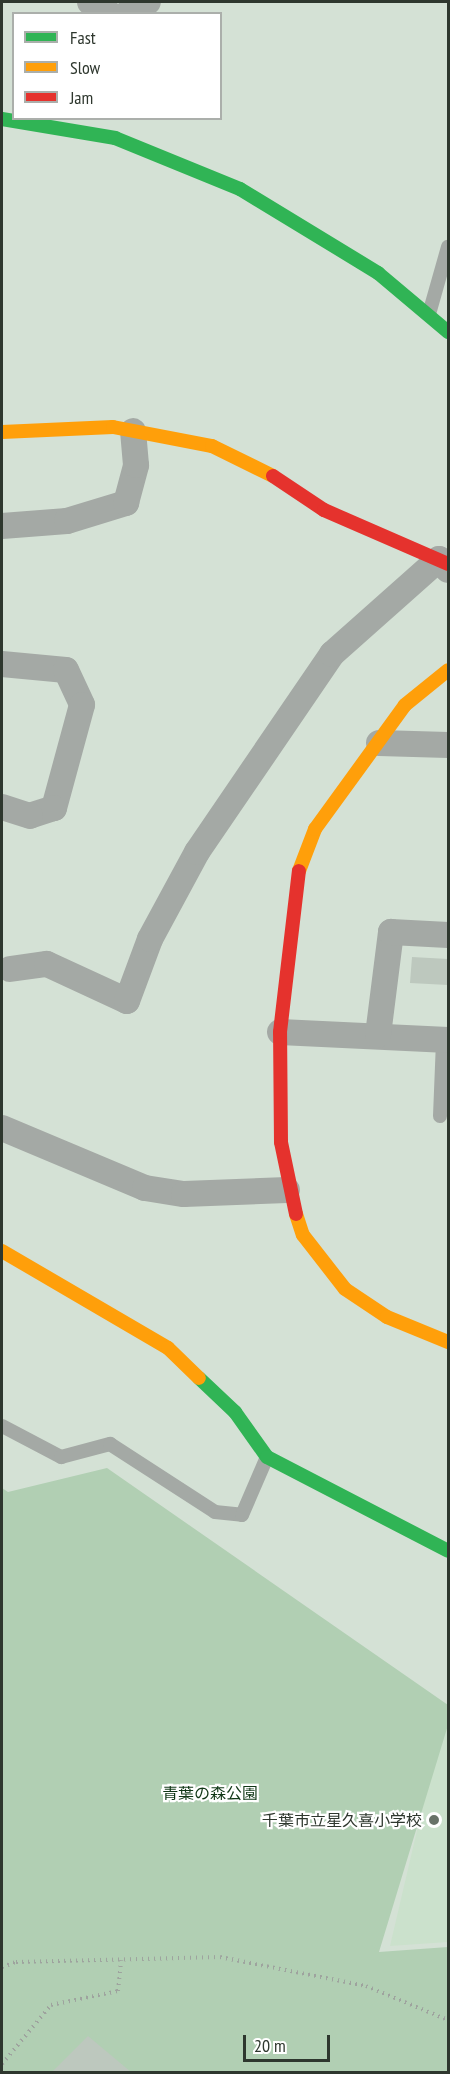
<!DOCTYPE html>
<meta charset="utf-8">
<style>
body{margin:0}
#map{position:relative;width:450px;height:2074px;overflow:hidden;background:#d4e1d5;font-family:"PT Sans Narrow","Noto Sans JP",sans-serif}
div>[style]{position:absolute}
.built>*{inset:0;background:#cbe1cc}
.green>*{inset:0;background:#b1cfb3}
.building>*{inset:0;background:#bdc8be}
.path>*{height:4px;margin-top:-2px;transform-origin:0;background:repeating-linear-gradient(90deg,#9ea39e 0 1.5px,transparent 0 6px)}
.lane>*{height:14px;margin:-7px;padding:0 7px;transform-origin:7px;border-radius:7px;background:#a4a9a5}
.street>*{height:26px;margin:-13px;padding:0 13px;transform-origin:13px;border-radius:13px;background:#a4a9a5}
.fast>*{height:14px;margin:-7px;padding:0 7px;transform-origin:7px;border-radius:7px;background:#30b455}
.slow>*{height:14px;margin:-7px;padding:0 7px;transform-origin:7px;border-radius:7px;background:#ff9f0a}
.jam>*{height:14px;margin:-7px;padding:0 7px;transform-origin:7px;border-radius:7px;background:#e5322d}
.dots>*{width:16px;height:16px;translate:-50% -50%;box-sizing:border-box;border:3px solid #fff;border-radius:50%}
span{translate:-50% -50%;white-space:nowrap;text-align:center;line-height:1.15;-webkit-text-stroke:4.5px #fff;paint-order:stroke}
.park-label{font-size:16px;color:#103716}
.poi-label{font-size:16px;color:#2e372e}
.right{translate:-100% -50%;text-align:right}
.frame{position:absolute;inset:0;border:3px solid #2e372e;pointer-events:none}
.legend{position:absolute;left:12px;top:12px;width:210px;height:108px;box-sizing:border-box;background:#fff;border:2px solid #abafab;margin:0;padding:8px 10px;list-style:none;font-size:18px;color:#2e372e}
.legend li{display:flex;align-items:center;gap:12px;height:30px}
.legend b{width:30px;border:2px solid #abafab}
.scale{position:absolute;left:243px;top:2035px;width:87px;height:27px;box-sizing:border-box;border:3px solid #2e372e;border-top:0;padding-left:8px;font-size:18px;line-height:21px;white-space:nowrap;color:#2e372e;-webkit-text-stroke:4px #fff;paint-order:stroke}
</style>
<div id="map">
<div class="built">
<i style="clip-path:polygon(448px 1698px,448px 1942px,390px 1946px)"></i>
</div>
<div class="green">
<i style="clip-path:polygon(107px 1468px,448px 1705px,448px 1725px,379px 1952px,448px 1947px,448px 2072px,2px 2072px,2px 1488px,8px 1492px)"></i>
</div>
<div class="building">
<i style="clip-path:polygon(412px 957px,448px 959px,448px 985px,410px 983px)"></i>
<i style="clip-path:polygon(88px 2036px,131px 2072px,52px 2072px)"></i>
</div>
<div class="path">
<i style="left:2px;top:1967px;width:15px;rotate:-20deg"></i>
<i style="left:16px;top:1962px;width:204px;rotate:-1.4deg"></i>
<i style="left:220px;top:1957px;width:149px;rotate:11.2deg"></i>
<i style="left:366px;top:1986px;width:89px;rotate:22.5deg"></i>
<i style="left:2px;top:2064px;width:77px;rotate:-50.3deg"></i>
<i style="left:51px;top:2005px;width:68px;rotate:-11.8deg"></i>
<i style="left:118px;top:1991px;width:31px;rotate:-84deg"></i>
</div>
<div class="lane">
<i style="left:429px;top:314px;width:70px;rotate:-74.2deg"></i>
<i style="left:440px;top:1116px;width:76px;rotate:-87.7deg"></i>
<i style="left:2px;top:1426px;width:67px;rotate:27.7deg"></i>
<i style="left:61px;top:1457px;width:51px;rotate:-14.9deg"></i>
<i style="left:110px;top:1444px;width:125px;rotate:32.9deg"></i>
<i style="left:215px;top:1512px;width:27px;rotate:6deg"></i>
<i style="left:242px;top:1515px;width:63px;rotate:-66.7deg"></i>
</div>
<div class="street">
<i style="left:90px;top:2px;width:23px;rotate:31deg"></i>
<i style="left:126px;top:14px;width:25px;rotate:-29deg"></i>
<i style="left:2px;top:526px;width:65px;rotate:-4.4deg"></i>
<i style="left:67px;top:521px;width:62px;rotate:-17deg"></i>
<i style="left:126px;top:503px;width:39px;rotate:-75deg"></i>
<i style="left:136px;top:465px;width:34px;rotate:-95deg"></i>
<i style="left:2px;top:664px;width:64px;rotate:5.4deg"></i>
<i style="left:66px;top:670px;width:38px;rotate:65deg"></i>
<i style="left:82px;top:705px;width:107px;rotate:105.2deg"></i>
<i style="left:54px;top:808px;width:25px;rotate:162deg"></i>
<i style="left:30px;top:816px;width:29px;rotate:-162deg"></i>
<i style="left:379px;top:743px;width:69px;rotate:1.7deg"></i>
<i style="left:10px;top:969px;width:37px;rotate:-8deg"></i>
<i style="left:47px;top:964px;width:88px;rotate:24.8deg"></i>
<i style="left:127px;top:1001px;width:66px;rotate:-69.6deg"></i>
<i style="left:150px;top:939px;width:99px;rotate:-61.6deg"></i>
<i style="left:197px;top:852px;width:240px;rotate:-55.7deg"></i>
<i style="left:332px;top:654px;width:143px;rotate:-41.6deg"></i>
<i style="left:439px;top:559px;width:14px;rotate:51deg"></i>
<i style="left:280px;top:1032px;width:168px;rotate:2.7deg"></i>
<i style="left:378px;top:1035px;width:104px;rotate:-82.8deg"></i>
<i style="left:391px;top:932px;width:57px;rotate:3deg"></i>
<i style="left:2px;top:1128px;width:155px;rotate:22.8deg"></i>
<i style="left:145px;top:1188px;width:39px;rotate:9deg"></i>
<i style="left:184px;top:1194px;width:103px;rotate:-2.2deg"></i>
</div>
<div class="fast">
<i style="left:2px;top:119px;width:115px;rotate:9.5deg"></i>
<i style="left:115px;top:138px;width:135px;rotate:22.2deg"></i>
<i style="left:240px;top:189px;width:162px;rotate:31.3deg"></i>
<i style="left:378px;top:273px;width:92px;rotate:40.1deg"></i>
<i style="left:199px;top:1378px;width:50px;rotate:43.4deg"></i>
<i style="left:235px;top:1412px;width:55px;rotate:54.6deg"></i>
<i style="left:267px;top:1457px;width:204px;rotate:27.4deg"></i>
</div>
<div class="slow">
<i style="left:2px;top:432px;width:111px;rotate:-2.6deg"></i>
<i style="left:113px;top:427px;width:101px;rotate:10.9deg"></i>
<i style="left:212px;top:446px;width:68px;rotate:26.2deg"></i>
<i style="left:299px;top:871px;width:45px;rotate:-69.1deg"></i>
<i style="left:315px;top:829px;width:153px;rotate:-54deg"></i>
<i style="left:405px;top:705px;width:55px;rotate:-39.1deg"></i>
<i style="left:296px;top:1214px;width:22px;rotate:72deg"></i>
<i style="left:303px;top:1235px;width:68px;rotate:52.1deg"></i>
<i style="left:345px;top:1289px;width:50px;rotate:33.7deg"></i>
<i style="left:387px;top:1317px;width:66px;rotate:22.3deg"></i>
<i style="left:2px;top:1251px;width:192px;rotate:30.3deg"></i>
<i style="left:168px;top:1348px;width:43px;rotate:44.1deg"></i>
</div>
<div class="jam">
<i style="left:273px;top:476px;width:61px;rotate:33.7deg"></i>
<i style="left:324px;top:510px;width:135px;rotate:23.5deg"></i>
<i style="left:296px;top:1214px;width:74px;rotate:-101.8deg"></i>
<i style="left:281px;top:1142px;width:110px;rotate:-90.5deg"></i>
<i style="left:280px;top:1032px;width:162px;rotate:-83.3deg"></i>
</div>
<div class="dots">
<i style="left:434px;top:1820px;background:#687268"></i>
</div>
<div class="park-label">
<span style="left:210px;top:1793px">青葉の森公園</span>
</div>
<div class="poi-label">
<span class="right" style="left:422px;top:1820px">千葉市立星久喜小学校</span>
</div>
<div class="frame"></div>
<ul class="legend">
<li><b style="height:8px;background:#30b455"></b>Fast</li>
<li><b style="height:8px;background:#ff9f0a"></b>Slow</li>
<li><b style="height:8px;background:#e5322d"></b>Jam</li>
</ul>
<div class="scale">20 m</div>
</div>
